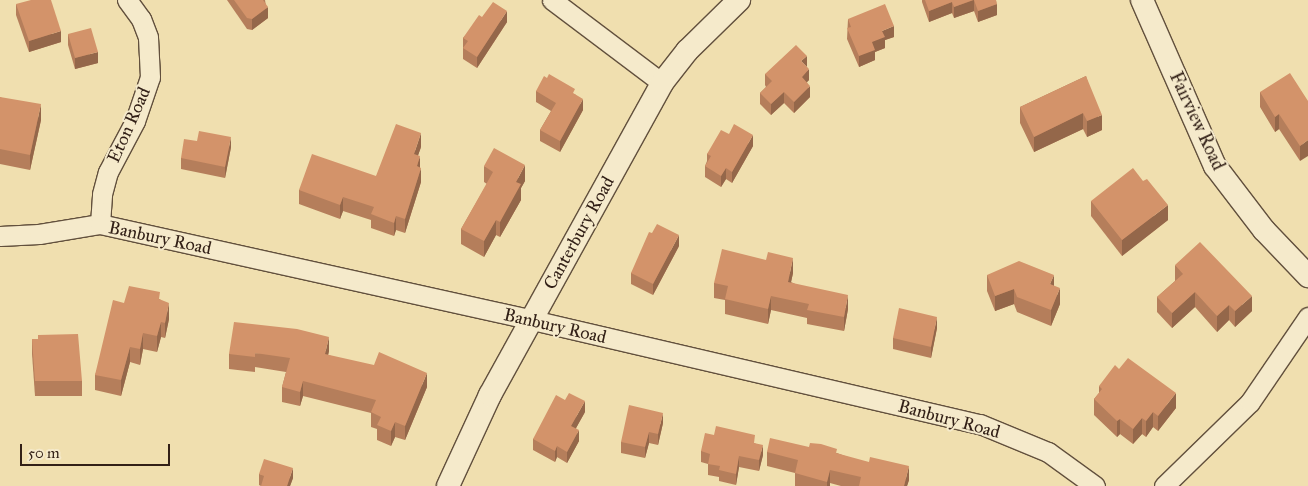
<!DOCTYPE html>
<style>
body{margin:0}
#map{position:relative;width:1308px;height:486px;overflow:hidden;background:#f0dfaf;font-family:"IM FELL Great Primer",serif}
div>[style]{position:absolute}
.roads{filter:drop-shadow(1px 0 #62503d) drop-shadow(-1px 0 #62503d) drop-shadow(0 1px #62503d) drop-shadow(0 -1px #62503d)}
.minor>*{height:19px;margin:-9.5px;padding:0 9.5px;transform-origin:9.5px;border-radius:9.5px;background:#f5eacb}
.tertiary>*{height:22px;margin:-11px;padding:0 11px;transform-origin:11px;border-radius:11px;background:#f5eacb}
.wall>*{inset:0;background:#b57e5b}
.shaded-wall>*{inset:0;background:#94674a}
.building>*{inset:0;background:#d3936a}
span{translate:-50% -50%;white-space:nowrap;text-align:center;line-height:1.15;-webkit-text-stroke:4px #f5eacb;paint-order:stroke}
.street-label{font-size:18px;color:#322017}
.scale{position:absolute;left:20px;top:444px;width:150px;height:22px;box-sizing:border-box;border:2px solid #322017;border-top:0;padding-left:6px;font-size:15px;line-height:18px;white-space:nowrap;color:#322017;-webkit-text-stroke:4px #f5eacb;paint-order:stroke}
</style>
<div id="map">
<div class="roads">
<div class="minor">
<i style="left:552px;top:0;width:138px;rotate:37deg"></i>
<i style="left:100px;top:224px;width:30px;rotate:-86deg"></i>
<i style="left:102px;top:194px;width:23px;rotate:-75deg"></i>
<i style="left:108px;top:172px;width:58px;rotate:-62.1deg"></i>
<i style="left:135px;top:121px;width:46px;rotate:-71.2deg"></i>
<i style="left:150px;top:77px;width:40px;rotate:-92.9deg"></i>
<i style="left:148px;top:37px;width:19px;rotate:-111deg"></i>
<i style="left:141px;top:19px;width:24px;rotate:-126deg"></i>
<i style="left:0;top:236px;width:39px;rotate:-3deg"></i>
<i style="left:39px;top:234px;width:62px;rotate:-9.3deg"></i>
<i style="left:100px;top:224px;width:443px;rotate:12.5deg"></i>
<i style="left:532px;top:320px;width:460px;rotate:13.1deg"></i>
<i style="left:980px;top:424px;width:74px;rotate:22.4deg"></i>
<i style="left:1048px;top:452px;width:58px;rotate:35.9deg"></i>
<i style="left:1164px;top:486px;width:120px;rotate:-44.3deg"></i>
<i style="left:1250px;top:402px;width:103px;rotate:-55.7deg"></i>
</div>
<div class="tertiary">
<i style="left:1142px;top:0;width:181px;rotate:66.3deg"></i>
<i style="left:1215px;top:166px;width:81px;rotate:52.6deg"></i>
<i style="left:1264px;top:230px;width:64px;rotate:46.3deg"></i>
<i style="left:448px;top:486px;width:100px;rotate:-65.2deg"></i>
<i style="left:490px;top:395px;width:356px;rotate:-61.1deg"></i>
<i style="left:662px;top:83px;width:41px;rotate:-52deg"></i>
<i style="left:687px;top:51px;width:73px;rotate:-44.4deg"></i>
</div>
</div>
<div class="wall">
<i style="clip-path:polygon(227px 0,265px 0,268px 18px,252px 30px,247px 29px)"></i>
<i style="clip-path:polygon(922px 0,996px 0,997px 15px,978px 22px,974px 11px,954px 18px,952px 13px,929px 22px,922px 2px)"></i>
<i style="clip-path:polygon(16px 4px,61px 42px,29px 52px,16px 15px)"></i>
<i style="clip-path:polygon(482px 17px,507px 22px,477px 68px,463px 59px,463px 38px)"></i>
<i style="clip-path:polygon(848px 19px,894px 37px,885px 40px,885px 48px,875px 52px,875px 60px,859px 67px,847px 39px)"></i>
<i style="clip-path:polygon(68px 34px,98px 63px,75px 69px,68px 45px)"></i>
<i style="clip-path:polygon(807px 67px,809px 80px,807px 82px,810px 97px,794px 113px,784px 103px,771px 115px,760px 104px,760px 93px,766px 87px,765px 85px,765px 74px)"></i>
<i style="clip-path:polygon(1086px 76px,1102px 130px,1087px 137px,1083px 129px,1034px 152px,1020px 123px,1020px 107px)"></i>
<i style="clip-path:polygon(536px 91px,575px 94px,583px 110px,560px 152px,540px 141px,540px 130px,551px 111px,536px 102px)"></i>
<i style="clip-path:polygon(1260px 92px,1308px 101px,1300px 161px,1279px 129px,1275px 132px,1260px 107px)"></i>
<i style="clip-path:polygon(0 97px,41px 120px,30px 170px,0 164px)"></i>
<i style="clip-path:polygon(729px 134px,753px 146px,732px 183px,726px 179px,721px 187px,705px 177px,705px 166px,707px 161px,707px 154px)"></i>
<i style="clip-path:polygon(231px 147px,225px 178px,181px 169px,181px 158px)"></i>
<i style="clip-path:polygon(421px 147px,418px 155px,420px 168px,421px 182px,405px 233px,396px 230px,394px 236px,371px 228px,371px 220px,343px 211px,340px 219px,299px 204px,299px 190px,376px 176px)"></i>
<i style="clip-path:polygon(484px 166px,525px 181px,521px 188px,521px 200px,500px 237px,496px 235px,484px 257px,461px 244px,461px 229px,487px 184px,484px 182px)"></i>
<i style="clip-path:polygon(1091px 201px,1168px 220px,1122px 256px,1091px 216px)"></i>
<i style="clip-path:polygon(679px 246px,653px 295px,631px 284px,631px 273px)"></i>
<i style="clip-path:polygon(1175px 265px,1252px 311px,1235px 327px,1229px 320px,1217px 332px,1195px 307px,1172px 328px,1157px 312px,1157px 297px,1175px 281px)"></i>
<i style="clip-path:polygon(793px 273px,791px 282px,848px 309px,844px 331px,807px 324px,807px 318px,771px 310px,768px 324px,725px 314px,725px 300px,714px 298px,714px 283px)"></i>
<i style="clip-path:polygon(987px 275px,1054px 286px,1060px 304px,1051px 326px,1017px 312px,1014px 304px,995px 311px,987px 291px)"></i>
<i style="clip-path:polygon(160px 299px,169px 319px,165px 338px,161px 337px,157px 352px,143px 349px,140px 365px,130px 362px,121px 396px,95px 390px,95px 375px,124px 303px)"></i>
<i style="clip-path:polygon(937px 328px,931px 358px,893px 349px,893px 338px)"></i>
<i style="clip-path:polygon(32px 339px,82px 381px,82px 396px,35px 396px,32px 354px)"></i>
<i style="clip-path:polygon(329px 351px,328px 355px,427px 387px,405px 440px,395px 437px,391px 446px,377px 440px,377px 429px,371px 427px,371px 413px,303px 396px,300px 406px,282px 402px,282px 387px,286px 372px,255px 367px,255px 372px,229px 369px,229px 354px)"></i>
<i style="clip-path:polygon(1099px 386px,1176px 408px,1158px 431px,1153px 427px,1146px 437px,1142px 434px,1133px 444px,1120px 434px,1117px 437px,1094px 415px,1094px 399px,1099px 393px)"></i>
<i style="clip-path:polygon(585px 412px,576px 428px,579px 441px,567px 463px,557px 457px,555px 462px,533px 450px,533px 439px)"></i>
<i style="clip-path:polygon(663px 423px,658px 445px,649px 443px,645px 458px,621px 453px,621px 442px)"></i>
<i style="clip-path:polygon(755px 443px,763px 455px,759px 471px,739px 467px,736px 485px,719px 481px,719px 477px,708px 475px,708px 464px,701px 462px,701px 451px)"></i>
<i style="clip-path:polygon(809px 447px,837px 453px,909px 480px,907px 486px,841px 486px,830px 483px,830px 486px,795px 486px,795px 473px,767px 466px,767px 452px)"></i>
<i style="clip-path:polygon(259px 474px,293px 478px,290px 486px,261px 486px,259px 485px)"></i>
</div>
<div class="shaded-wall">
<i style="clip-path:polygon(974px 0,974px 11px,954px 18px,954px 7px)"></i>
<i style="clip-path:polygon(952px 2px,952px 13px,929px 22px,929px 11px)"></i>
<i style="clip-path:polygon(997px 4px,997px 15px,978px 22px,978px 11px)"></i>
<i style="clip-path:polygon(268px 7px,268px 18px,252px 30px,252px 19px)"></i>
<i style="clip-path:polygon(507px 11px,507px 22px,477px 68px,477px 57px)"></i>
<i style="clip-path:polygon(894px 26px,894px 37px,885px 40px,885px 48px,875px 52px,875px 60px,859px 67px,859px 56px,882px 31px)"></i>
<i style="clip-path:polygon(61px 31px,61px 42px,29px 52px,29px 41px)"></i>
<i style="clip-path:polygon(98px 52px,98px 63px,75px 69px,75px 58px)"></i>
<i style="clip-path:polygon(807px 56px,807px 67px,801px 61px)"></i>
<i style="clip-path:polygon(809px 69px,809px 80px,802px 87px,802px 77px)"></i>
<i style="clip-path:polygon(810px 86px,810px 97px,794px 113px,794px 102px)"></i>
<i style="clip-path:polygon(784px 92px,784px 103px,771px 115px,771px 104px)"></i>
<i style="clip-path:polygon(583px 99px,583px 110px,560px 152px,560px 141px)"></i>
<i style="clip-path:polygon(41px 104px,41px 120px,30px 170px,30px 155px)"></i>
<i style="clip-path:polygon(1083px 113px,1083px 129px,1034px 152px,1034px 137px)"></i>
<i style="clip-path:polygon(1279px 114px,1279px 129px,1275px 132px,1275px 117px)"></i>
<i style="clip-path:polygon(1102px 115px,1102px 130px,1087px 137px,1087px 121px)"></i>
<i style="clip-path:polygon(421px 133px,421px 147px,414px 167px,414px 154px)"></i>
<i style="clip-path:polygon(753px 135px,753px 146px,732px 183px,732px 172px)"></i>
<i style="clip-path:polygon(231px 137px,231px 147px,225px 178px,225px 167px)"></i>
<i style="clip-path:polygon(1308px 140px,1308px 156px,1300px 161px,1300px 146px)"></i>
<i style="clip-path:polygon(420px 156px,420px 170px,417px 166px)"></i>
<i style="clip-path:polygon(525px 165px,525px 181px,521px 188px,521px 200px,500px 237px,500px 222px,516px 182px)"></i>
<i style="clip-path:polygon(421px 168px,421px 182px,405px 233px,405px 219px)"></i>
<i style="clip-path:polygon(726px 168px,726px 179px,721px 187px,721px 176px)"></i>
<i style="clip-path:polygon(343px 197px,343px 211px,340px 219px,340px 205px)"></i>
<i style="clip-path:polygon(1168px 205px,1168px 220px,1122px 256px,1122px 240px)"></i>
<i style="clip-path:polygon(396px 216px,396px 230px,394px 236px,394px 223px)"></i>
<i style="clip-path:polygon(496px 220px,496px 235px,484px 257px,484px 241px)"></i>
<i style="clip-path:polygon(679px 235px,679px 246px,653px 295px,653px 284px)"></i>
<i style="clip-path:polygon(793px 258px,793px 273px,788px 296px,788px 282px)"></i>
<i style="clip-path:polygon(1054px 275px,1054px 290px,1050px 284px)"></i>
<i style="clip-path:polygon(1060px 288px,1060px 304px,1051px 326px,1051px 310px)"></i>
<i style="clip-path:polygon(1014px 289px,1014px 304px,995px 311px,995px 296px)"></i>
<i style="clip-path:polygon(1195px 292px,1195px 307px,1172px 328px,1172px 313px)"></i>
<i style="clip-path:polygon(848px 295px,848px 309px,844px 331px,844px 317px)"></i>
<i style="clip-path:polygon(771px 296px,771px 310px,768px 324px,768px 309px)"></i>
<i style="clip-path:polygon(1252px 296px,1252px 311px,1235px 327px,1235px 311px)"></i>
<i style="clip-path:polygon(169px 303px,169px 319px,165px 338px,165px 323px)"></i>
<i style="clip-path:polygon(1229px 305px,1229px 320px,1217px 332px,1217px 316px)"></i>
<i style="clip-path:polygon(937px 317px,937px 328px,931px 358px,931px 347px)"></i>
<i style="clip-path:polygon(161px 322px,161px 337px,157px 352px,157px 336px)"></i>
<i style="clip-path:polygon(143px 333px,143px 349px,140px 365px,140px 349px)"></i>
<i style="clip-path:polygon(329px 337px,329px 351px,325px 368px,325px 354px)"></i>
<i style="clip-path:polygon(130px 347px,130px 362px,121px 396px,121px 380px)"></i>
<i style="clip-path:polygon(427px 373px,427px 387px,405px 440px,405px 426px)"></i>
<i style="clip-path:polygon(303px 381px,303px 396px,300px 406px,300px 392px)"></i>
<i style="clip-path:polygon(1176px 393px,1176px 408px,1158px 431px,1158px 416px)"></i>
<i style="clip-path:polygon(585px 401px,585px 412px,571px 437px,571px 426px)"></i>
<i style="clip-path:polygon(1153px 412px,1153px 427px,1146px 437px,1146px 421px)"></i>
<i style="clip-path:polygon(663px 413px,663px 423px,658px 445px,658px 434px)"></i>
<i style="clip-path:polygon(1142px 418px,1142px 434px,1133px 444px,1133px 429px)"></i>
<i style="clip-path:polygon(1120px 419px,1120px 434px,1117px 437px,1117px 421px)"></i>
<i style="clip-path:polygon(395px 422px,395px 437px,391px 446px,391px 431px)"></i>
<i style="clip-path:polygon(579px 430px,579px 441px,567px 463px,567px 452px)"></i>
<i style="clip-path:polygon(649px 432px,649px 443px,645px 458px,645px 447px)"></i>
<i style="clip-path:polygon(763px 445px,763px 455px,759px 471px,759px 460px)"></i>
<i style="clip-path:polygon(557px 446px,557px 457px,555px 462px,555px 451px)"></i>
<i style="clip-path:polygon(739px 456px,739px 467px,736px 485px,736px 474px)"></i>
<i style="clip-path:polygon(909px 466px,909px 480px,907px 486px,904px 486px)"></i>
<i style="clip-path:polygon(293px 468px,293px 478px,290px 486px,287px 486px)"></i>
<i style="clip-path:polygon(830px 470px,830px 486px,827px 486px,827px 482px)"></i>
</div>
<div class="building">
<i style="clip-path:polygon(31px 0,51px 0,61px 31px,29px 41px,16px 4px)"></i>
<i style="clip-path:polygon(234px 0,263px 0,268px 7px,252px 19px,247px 18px)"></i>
<i style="clip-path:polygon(925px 0,973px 0,954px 7px,952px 2px,929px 11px)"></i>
<i style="clip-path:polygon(974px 0,996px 0,997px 4px,978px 11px)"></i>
<i style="clip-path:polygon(493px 2px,507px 11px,477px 57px,463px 48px,468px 41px,463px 38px,479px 15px,482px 17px)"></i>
<i style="clip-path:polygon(885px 4px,894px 26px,882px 31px,885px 37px,872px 42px,875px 50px,859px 56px,847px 28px,851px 27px,848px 19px)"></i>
<i style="clip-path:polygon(91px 28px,98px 52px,75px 58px,68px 34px)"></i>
<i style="clip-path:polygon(796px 45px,807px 56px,801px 61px,809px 69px,802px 77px,810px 86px,794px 102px,784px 92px,771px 104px,760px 93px,772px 81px,765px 74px)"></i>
<i style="clip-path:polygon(1290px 73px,1308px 101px,1308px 140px,1300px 146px,1279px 114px,1275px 117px,1260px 92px)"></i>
<i style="clip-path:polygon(549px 74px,575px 89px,573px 93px,583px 99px,560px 141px,540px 130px,556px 103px,536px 91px,544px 76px,547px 78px)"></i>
<i style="clip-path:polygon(1086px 76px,1102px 115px,1087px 121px,1083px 113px,1034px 137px,1020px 107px)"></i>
<i style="clip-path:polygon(0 97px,41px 104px,30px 155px,0 149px)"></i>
<i style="clip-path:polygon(396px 124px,421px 133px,414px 154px,420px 156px,417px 166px,421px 168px,405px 219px,396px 216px,394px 223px,371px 214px,374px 207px,343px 197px,340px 205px,299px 190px,312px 154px,376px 176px)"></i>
<i style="clip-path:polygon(734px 124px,753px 135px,732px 172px,726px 168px,721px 176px,705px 166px,711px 156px,707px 154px,721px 130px,729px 134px)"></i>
<i style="clip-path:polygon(199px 131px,231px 137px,225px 167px,181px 158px,184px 139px,197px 141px)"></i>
<i style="clip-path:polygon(494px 148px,525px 165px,516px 182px,521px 184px,500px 222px,496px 220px,484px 241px,461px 229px,493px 172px,484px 166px)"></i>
<i style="clip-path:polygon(1133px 168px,1143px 181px,1147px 179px,1168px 205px,1122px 240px,1091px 201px)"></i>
<i style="clip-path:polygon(657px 224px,679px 235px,653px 284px,631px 273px,649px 232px,652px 233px)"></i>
<i style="clip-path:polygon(1200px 242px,1252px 296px,1235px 311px,1229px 305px,1217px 316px,1195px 292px,1172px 313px,1157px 297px,1183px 274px,1175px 265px)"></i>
<i style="clip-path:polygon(722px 249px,766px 260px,768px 252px,793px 258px,788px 282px,848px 295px,844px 317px,807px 310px,809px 304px,771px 296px,768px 309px,725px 299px,728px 286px,714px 283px)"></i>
<i style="clip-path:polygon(1019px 261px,1054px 275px,1050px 284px,1060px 288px,1051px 310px,1017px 297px,1014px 289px,995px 296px,987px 275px)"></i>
<i style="clip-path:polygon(129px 286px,160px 292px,159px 299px,169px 303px,165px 323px,161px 322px,157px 336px,143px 333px,140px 349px,130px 347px,121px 380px,95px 375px,113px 300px,124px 303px)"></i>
<i style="clip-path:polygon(899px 308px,937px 317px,931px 347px,893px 338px)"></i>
<i style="clip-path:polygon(234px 322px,297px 329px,329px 337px,325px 354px,374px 365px,379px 352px,427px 373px,405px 426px,395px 422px,391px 431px,377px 425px,381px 417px,371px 412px,376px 400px,303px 381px,300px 392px,282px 387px,290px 358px,255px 353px,255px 357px,229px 354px)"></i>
<i style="clip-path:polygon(78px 334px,82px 381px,35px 381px,32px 339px,38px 339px,38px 335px)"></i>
<i style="clip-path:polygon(1128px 358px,1176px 393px,1158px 416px,1153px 412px,1146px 421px,1142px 418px,1133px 429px,1120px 419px,1117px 421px,1094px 399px,1102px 389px,1099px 386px,1115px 365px,1119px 369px)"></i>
<i style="clip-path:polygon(569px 393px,585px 401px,571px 426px,579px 430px,567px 452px,557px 446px,555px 451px,533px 439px,556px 395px,565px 400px)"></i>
<i style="clip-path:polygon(629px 405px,663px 413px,658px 434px,649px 432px,645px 447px,621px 442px)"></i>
<i style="clip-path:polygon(716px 426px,755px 435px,754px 443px,763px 445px,759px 460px,739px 456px,736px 474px,719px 470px,720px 466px,708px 464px,710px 454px,701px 451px,705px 433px,714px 435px)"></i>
<i style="clip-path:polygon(770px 438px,809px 447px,810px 443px,821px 444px,837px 449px,836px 453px,869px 462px,870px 457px,909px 466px,904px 486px,859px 486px,861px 477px,830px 470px,827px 482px,795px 473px,798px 460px,767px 452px)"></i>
<i style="clip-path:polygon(264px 459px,293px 468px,287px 486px,261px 486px,264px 476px,259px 474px)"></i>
</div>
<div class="street-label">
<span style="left:1197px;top:121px;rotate:65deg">Fairview Road</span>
<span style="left:129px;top:125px;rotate:-66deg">Eton Road</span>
<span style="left:579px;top:233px;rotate:-61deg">Canterbury Road</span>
<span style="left:160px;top:238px;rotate:12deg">Banbury Road</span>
<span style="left:555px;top:326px;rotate:13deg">Banbury Road</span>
<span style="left:949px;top:419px;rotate:15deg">Banbury Road</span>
</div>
<div class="scale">50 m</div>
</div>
